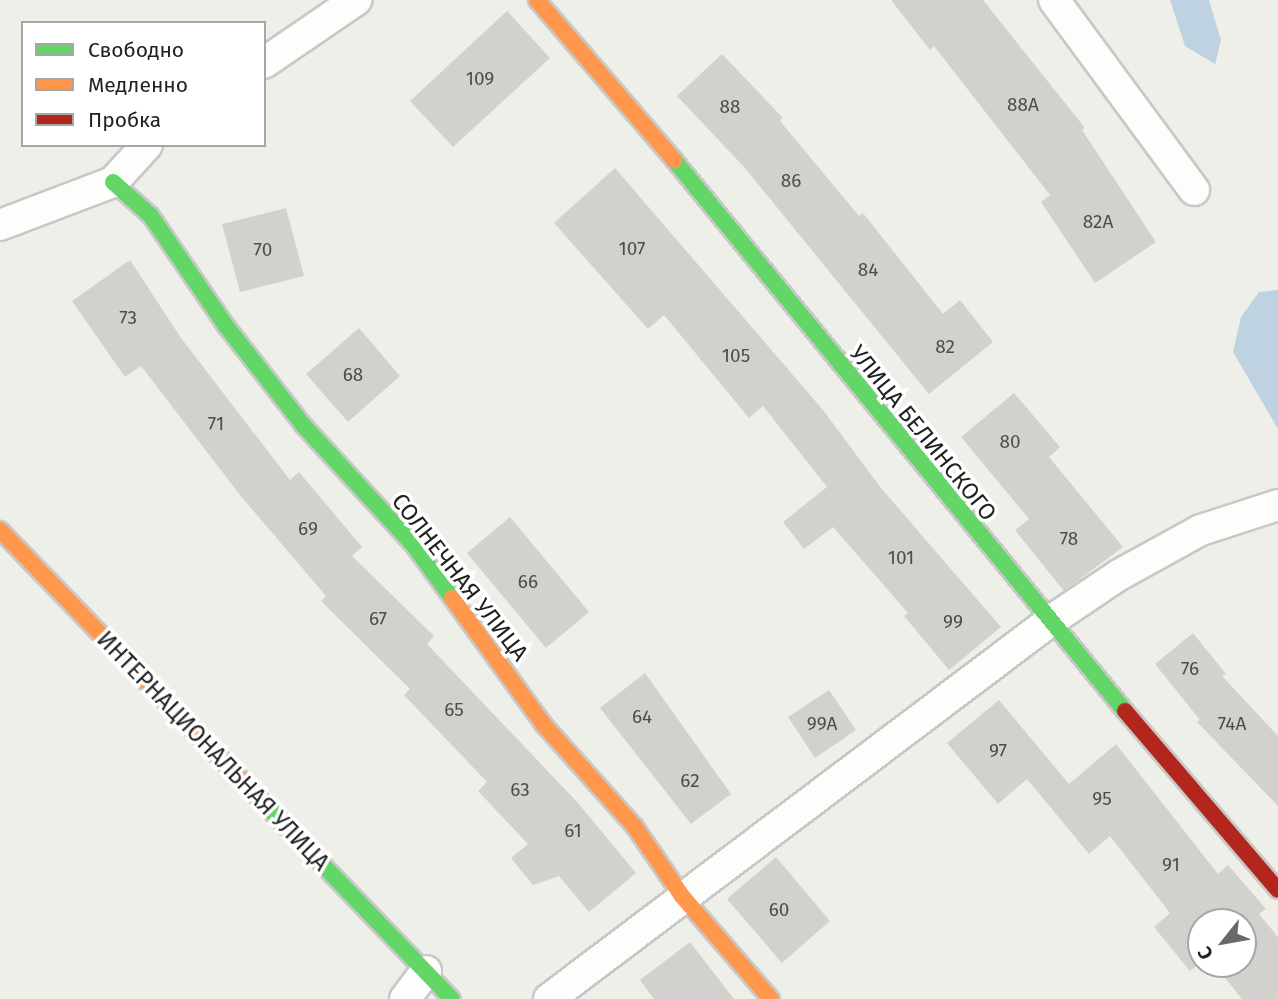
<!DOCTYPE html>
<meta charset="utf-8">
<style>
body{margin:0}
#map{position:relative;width:1278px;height:999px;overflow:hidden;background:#efefea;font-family:"Fira Sans",sans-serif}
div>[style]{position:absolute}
.water>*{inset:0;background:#bed2e2}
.building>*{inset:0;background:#d2d1cd}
.roads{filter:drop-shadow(2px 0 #c8c8c6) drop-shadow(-2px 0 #c8c8c6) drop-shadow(0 2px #c8c8c6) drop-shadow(0 -2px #c8c8c6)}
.street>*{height:30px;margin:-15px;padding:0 15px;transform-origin:15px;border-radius:15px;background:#fdfdfc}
.fast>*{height:16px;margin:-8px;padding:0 8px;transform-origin:8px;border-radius:8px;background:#63d668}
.slow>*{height:16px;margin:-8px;padding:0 8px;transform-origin:8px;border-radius:8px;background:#ff974d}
.jam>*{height:16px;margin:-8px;padding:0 8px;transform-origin:8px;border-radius:8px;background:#b3261e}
span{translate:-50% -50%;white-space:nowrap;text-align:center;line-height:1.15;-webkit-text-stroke:7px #fff;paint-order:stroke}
.number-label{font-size:19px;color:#4d4d4c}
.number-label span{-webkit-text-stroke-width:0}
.street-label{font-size:23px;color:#212121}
.legend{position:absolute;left:21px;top:21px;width:245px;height:126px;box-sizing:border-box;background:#fff;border:2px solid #a6a6a6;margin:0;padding:9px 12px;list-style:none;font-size:21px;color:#212121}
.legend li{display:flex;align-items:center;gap:14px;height:35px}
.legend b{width:35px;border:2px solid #a6a6a6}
.north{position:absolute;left:1187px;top:908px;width:70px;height:70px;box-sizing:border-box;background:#fff;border:2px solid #a6a6a6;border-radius:50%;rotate:239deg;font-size:19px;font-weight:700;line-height:28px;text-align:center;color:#212121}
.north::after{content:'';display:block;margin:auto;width:24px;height:32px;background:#696967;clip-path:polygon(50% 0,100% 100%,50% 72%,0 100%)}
</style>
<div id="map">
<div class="water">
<i style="clip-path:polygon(1170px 0,1209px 0,1221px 40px,1215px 64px,1185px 46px)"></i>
<i style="clip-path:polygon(1278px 290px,1278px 429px,1233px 352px,1241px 317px,1259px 292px)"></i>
</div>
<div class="building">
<i style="clip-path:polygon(891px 0,983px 0,1085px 128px,1082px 130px,1156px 242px,1095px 283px,1041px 202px,1050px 195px,934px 46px,930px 50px)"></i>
<i style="clip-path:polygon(507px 11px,550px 58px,453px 147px,410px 101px)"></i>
<i style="clip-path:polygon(722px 54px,783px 118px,780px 121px,859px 216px,863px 213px,943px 314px,960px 300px,993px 342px,929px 394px,744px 167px,677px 96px)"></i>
<i style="clip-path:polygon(615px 168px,823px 410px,881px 488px,1001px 627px,949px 670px,904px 616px,908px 613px,833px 527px,804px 549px,783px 522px,827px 487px,763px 406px,749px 418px,664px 315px,648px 329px,554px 223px)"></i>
<i style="clip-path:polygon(286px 208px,304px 276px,240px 292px,222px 224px)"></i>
<i style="clip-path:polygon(130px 260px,181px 338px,290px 480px,299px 472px,362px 547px,352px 556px,434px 636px,427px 644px,578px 803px,636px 873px,589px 912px,559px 876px,533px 885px,511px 858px,528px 844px,478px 791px,487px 782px,404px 695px,410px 689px,321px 601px,326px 596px,240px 495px,141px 366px,125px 377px,72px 301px)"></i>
<i style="clip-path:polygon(359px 328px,400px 376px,348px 422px,306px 374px)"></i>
<i style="clip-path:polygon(1014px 393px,1060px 447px,1049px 457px,1123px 547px,1064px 591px,1015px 530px,1029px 519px,961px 437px)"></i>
<i style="clip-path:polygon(510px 517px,589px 612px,546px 648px,467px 553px)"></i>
<i style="clip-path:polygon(1193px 633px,1226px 674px,1222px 676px,1278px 736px,1278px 806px,1197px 722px,1200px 720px,1155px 664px)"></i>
<i style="clip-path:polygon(645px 673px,731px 794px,691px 824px,600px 708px)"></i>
<i style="clip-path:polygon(829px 690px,856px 730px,815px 758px,788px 717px)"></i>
<i style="clip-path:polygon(999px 700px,1069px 784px,1116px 744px,1218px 874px,1228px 865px,1266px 909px,1259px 914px,1278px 937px,1278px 999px,1242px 999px,1214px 964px,1243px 964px,1243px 922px,1201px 922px,1201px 962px,1190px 971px,1154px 927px,1170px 913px,1110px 836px,1089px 854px,1027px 779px,998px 804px,947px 743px)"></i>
<i style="clip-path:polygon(776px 857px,830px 921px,782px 963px,727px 899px)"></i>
<i style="clip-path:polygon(690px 942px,734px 999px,654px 999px,640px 980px)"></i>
</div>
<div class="roads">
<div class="street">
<i style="left:1054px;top:0;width:236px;rotate:53.6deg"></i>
<i style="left:264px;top:63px;width:112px;rotate:-34.4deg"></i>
<i style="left:0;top:225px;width:121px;rotate:-20.8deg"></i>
<i style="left:113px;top:182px;width:50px;rotate:-47.4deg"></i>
<i style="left:405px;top:999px;width:35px;rotate:-53deg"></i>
<i style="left:549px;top:999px;width:626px;rotate:-37.02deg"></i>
<i style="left:1049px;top:622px;width:84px;rotate:-33.9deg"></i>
<i style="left:1119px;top:575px;width:94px;rotate:-28.8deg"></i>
<i style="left:1201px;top:530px;width:81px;rotate:-18deg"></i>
</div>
<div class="fast">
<i style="left:674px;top:160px;width:712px;rotate:50.7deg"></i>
<i style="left:113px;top:182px;width:51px;rotate:41.8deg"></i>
<i style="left:151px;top:216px;width:133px;rotate:55.7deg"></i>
<i style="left:226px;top:326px;width:125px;rotate:52.1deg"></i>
<i style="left:303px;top:425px;width:166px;rotate:47.4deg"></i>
<i style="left:415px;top:547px;width:63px;rotate:54deg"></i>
<i style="left:245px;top:784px;width:298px;rotate:46.1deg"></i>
</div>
<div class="slow">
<i style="left:537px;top:0;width:211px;rotate:49.4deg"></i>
<i style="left:0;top:530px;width:353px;rotate:46deg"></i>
<i style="left:452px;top:598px;width:157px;rotate:54.1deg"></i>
<i style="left:544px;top:725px;width:137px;rotate:48.3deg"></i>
<i style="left:635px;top:827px;width:83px;rotate:55.7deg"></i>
<i style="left:682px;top:896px;width:136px;rotate:49.2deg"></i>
</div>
<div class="jam">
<i style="left:1125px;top:711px;width:235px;rotate:49.5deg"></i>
</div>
</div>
<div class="number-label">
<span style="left:480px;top:79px">109</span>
<span style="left:1023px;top:105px">88А</span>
<span style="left:730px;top:107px">88</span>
<span style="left:791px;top:181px">86</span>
<span style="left:1098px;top:222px">82А</span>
<span style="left:632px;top:249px">107</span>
<span style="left:263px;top:250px">70</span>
<span style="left:868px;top:270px">84</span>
<span style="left:128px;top:318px">73</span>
<span style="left:945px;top:347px">82</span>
<span style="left:736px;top:356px">105</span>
<span style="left:353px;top:375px">68</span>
<span style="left:216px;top:424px">71</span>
<span style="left:1010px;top:442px">80</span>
<span style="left:308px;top:529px">69</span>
<span style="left:1069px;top:539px">78</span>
<span style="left:901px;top:558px">101</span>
<span style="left:528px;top:582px">66</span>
<span style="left:378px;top:619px">67</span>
<span style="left:953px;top:622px">99</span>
<span style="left:1190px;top:669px">76</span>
<span style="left:454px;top:710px">65</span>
<span style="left:642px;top:717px">64</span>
<span style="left:822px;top:724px">99А</span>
<span style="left:1232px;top:724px">74А</span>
<span style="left:998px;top:751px">97</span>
<span style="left:690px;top:781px">62</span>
<span style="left:520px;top:790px">63</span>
<span style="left:1102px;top:799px">95</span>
<span style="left:573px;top:831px">61</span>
<span style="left:1171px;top:865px">91</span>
<span style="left:779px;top:910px">60</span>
</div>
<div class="street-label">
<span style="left:923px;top:433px;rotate:51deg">УЛИЦА БЕЛИНСКОГО</span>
<span style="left:460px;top:577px;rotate:52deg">СОЛНЕЧНАЯ УЛИЦА</span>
<span style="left:213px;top:751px;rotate:46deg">ИНТЕРНАЦИОНАЛЬНАЯ УЛИЦА</span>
</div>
<ul class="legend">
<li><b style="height:9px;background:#63d668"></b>Свободно</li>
<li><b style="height:9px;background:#ff974d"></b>Медленно</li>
<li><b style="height:9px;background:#b3261e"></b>Пробка</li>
</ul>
<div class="north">С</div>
</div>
